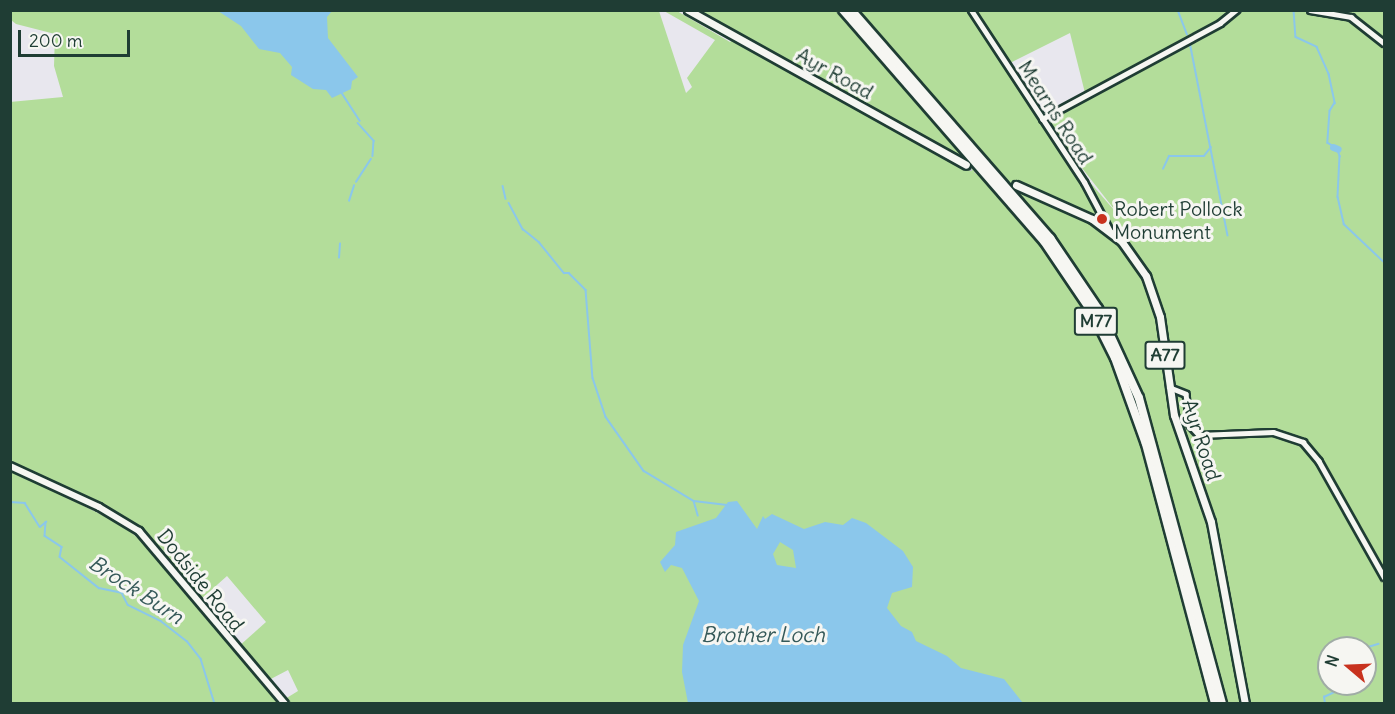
<!DOCTYPE html>
<style>
body{margin:0}
#map{position:relative;width:1395px;height:714px;overflow:hidden;background:#e8e7ee;font-family:Delius,sans-serif}
div>[style]{position:absolute}
.green>*{inset:0;background:#b3dd9a}
.water>*{inset:0;background:#8bc7eb}
.stream>*{height:1.5px;margin:-0.75px;padding:0 0.75px;transform-origin:0.75px;border-radius:0.75px;background:#8bc7eb}
.river>*{height:7px;margin:-3.5px;padding:0 3.5px;transform-origin:3.5px;border-radius:3.5px;background:#8bc7eb}
.primary-tunnel>*{height:7px;margin-top:-3.5px;transform-origin:0;background:repeating-linear-gradient(90deg,#c0c5c9 0 7px,transparent 0 10.5px)}
.roads{filter:drop-shadow(2px 0 #1f3d34) drop-shadow(-2px 0 #1f3d34) drop-shadow(0 2px #1f3d34) drop-shadow(0 -2px #1f3d34)}
.minor>*{height:4.5px;margin:-2.25px;padding:0 2.25px;transform-origin:2.25px;border-radius:2.25px;background:#f6f6f2}
.tertiary>*{height:5px;margin:-2.5px;padding:0 2.5px;transform-origin:2.5px;border-radius:2.5px;background:#f6f6f2}
.secondary>*{height:6px;margin:-3px;padding:0 3px;transform-origin:3px;border-radius:3px;background:#f6f6f2}
.primary>*{height:7px;margin:-3.5px;padding:0 3.5px;transform-origin:3.5px;border-radius:3.5px;background:#f6f6f2}
.motorway>*{height:8px;margin:-4px;padding:0 4px;transform-origin:4px;border-radius:4px;background:#f6f6f2}
.dots>*{width:16px;height:16px;translate:-50% -50%;box-sizing:border-box;border:3px solid #f6f6f2;border-radius:50%}
span{translate:-50% -50%;white-space:nowrap;text-align:center;line-height:1.15;-webkit-text-stroke:6px #f6f6f2;paint-order:stroke}
.shield-label span{padding:2px 4px;background:#f6f6f2;border:2px solid;border-radius:4px;-webkit-text-stroke-width:0}
.shield-label{font-size:18px;color:#1f3d34;font-weight:700}
.street-label{font-size:20px;color:#1f3d34}
.poi-label{font-size:20px;color:#1f3d34}
.left{translate:0 -50%;text-align:left}
.water-label{font-size:21px;color:#355959;font-style:italic}
.frame{position:absolute;inset:0;border:12px solid #1f3d34;pointer-events:none}
.north{position:absolute;left:1317px;top:636px;width:60px;height:60px;box-sizing:border-box;background:#f6f6f2;border:2px solid #a0aca6;border-radius:50%;rotate:289deg;font-size:16px;font-weight:700;line-height:24px;text-align:center;color:#1f3d34}
.north::after{content:'';display:block;margin:auto;width:21px;height:27px;background:#c8321e;clip-path:polygon(50% 0,100% 100%,50% 72%,0 100%)}
.scale{position:absolute;left:18px;top:30px;width:112px;height:27px;box-sizing:border-box;border:3px solid #1f3d34;border-top:0;padding-left:8px;font-size:18px;line-height:21px;white-space:nowrap;color:#1f3d34;-webkit-text-stroke:4px #f6f6f2;paint-order:stroke}
</style>
<div id="map">
<div class="green">
<i style="clip-path:polygon(evenodd,11px 11px,659px 11px,686px 93px,692px 87px,687px 78px,715px 40px,664px 11px,677px 11px,730px 42px,737px 35px,697px 11px,968px 11px,1048px 134px,1121px 218px,1043px 118px,1085px 93px,1070px 33px,1010px 63px,973px 11px,1384px 11px,1384px 703px,289px 703px,285px 699px,298px 691px,288px 670px,267px 681px,238px 647px,266px 622px,227px 576px,199px 601px,163px 550px,137px 524px,73px 492px,60px 494px,122px 525px,156px 553px,201px 613px,280px 703px,11px 703px,10px 102px,63px 97px,54px 66px,55px 34px,16px 24px,11px 20px,11px 11px,1329px 648px,1365px 648px,1365px 684px,1329px 684px,1329px 648px)"></i>
</div>
<div class="water">
<i style="clip-path:polygon(218px 11px,332px 11px,327px 17px,328px 38px,358px 77px,352px 81px,351px 89px,332px 98px,326px 90px,313px 89px,291px 75px,292px 67px,280px 53px,259px 49px,241px 26px)"></i>
<i style="clip-path:polygon(evenodd,737px 501px,757px 529px,763px 516px,765px 519px,772px 514px,804px 529px,825px 522px,843px 525px,852px 518px,866px 523px,903px 551px,913px 567px,912px 587px,892px 593px,887px 608px,901px 626px,912px 632px,916px 641px,947px 656px,961px 668px,1004px 679px,1023px 703px,688px 703px,682px 672px,683px 645px,699px 601px,682px 568px,671px 565px,665px 572px,660px 562px,675px 545px,676px 532px,716px 518px,728px 502px,737px 501px,780px 542px,793px 550px,796px 568px,777px 565px,773px 554px,780px 542px)"></i>
</div>
<div class="stream">
<i style="left:1178px;top:10px;width:26px;rotate:69deg"></i>
<i style="left:1294px;top:10px;width:27px;rotate:86deg"></i>
<i style="left:1296px;top:37px;width:23px;rotate:25deg"></i>
<i style="left:1317px;top:47px;width:30px;rotate:66deg"></i>
<i style="left:1329px;top:74px;width:30px;rotate:78deg"></i>
<i style="left:1335px;top:103px;width:9px;rotate:122deg"></i>
<i style="left:1330px;top:111px;width:32px;rotate:94deg"></i>
<i style="left:1328px;top:143px;width:10px;rotate:29deg"></i>
<i style="left:1337px;top:148px;width:9px;rotate:69deg"></i>
<i style="left:1340px;top:156px;width:41px;rotate:92.8deg"></i>
<i style="left:1338px;top:197px;width:28px;rotate:77deg"></i>
<i style="left:1344px;top:224px;width:55px;rotate:43.5deg"></i>
<i style="left:1190px;top:42px;width:197px;rotate:78.9deg"></i>
<i style="left:342px;top:93px;width:33px;rotate:57deg"></i>
<i style="left:358px;top:123px;width:24px;rotate:48deg"></i>
<i style="left:374px;top:141px;width:15px;rotate:94deg"></i>
<i style="left:1163px;top:169px;width:14px;rotate:-65deg"></i>
<i style="left:1169px;top:156px;width:35px"></i>
<i style="left:1204px;top:156px;width:11px;rotate:-52deg"></i>
<i style="left:356px;top:182px;width:27px;rotate:-57deg"></i>
<i style="left:503px;top:186px;width:13px;rotate:77deg"></i>
<i style="left:349px;top:201px;width:16px;rotate:-72deg"></i>
<i style="left:509px;top:203px;width:30px;rotate:62deg"></i>
<i style="left:523px;top:229px;width:21px;rotate:39deg"></i>
<i style="left:539px;top:242px;width:40px;rotate:51deg"></i>
<i style="left:564px;top:273px;width:5px"></i>
<i style="left:569px;top:273px;width:24px;rotate:45deg"></i>
<i style="left:586px;top:290px;width:88px;rotate:85.5deg"></i>
<i style="left:593px;top:378px;width:41px;rotate:71.6deg"></i>
<i style="left:606px;top:417px;width:66px;rotate:54.9deg"></i>
<i style="left:644px;top:471px;width:58px;rotate:31deg"></i>
<i style="left:694px;top:501px;width:15px;rotate:74deg"></i>
<i style="left:339px;top:258px;width:14px;rotate:-86deg"></i>
<i style="left:694px;top:501px;width:33px;rotate:7deg"></i>
<i style="left:10px;top:502px;width:15px;rotate:4deg"></i>
<i style="left:25px;top:503px;width:28px;rotate:58deg"></i>
<i style="left:40px;top:527px;width:8px;rotate:-40deg"></i>
<i style="left:46px;top:522px;width:14px;rotate:94deg"></i>
<i style="left:45px;top:536px;width:20px;rotate:33deg"></i>
<i style="left:62px;top:547px;width:10px;rotate:101deg"></i>
<i style="left:60px;top:557px;width:50px;rotate:38.5deg"></i>
<i style="left:99px;top:588px;width:24px;rotate:12deg"></i>
<i style="left:122px;top:593px;width:13px;rotate:63deg"></i>
<i style="left:128px;top:605px;width:37px;rotate:26deg"></i>
<i style="left:161px;top:621px;width:33px;rotate:38deg"></i>
<i style="left:187px;top:641px;width:23px;rotate:52deg"></i>
<i style="left:201px;top:659px;width:47px;rotate:72.7deg"></i>
<i style="left:1365px;top:648px;width:14px;rotate:-17deg"></i>
<i style="left:1338px;top:689px;width:3px;rotate:-90deg"></i>
<i style="left:1325px;top:704px;width:7px;rotate:-98deg"></i>
<i style="left:1324px;top:697px;width:14px;rotate:-25deg"></i>
</div>
<div class="river">
<i style="left:1333px;top:147px;width:5px;rotate:22deg"></i>
</div>
<div class="primary-tunnel">
<i style="left:966px;top:165px;width:18px;rotate:22deg"></i>
</div>
<div class="roads">
<div class="minor">
<i style="left:1310px;top:10px;width:42px;rotate:9.7deg"></i>
<i style="left:1351px;top:17px;width:42px;rotate:38.2deg"></i>
<i style="left:1042px;top:119px;width:202px;rotate:-28.3deg"></i>
<i style="left:1220px;top:23px;width:21px;rotate:-39deg"></i>
<i style="left:1169px;top:387px;width:18px;rotate:22deg"></i>
<i style="left:1186px;top:394px;width:31px;rotate:83deg"></i>
<i style="left:1190px;top:425px;width:13px;rotate:48deg"></i>
<i style="left:1199px;top:435px;width:74px;rotate:-2.3deg"></i>
<i style="left:1273px;top:432px;width:32px;rotate:18deg"></i>
<i style="left:1303px;top:442px;width:25px;rotate:50deg"></i>
<i style="left:1319px;top:461px;width:133px;rotate:60.7deg"></i>
</div>
<div class="tertiary">
<i style="left:971px;top:10px;width:206px;rotate:56.7deg"></i>
<i style="left:1084px;top:182px;width:58px;rotate:62.1deg"></i>
</div>
<div class="secondary">
<i style="left:10px;top:466px;width:98px;rotate:24.7deg"></i>
<i style="left:99px;top:507px;width:47px;rotate:31deg"></i>
<i style="left:139px;top:531px;width:226px;rotate:49.8deg"></i>
</div>
<div class="primary">
<i style="left:688px;top:10px;width:318px;rotate:29.1deg"></i>
<i style="left:1016px;top:185px;width:83px;rotate:24.1deg"></i>
<i style="left:1092px;top:219px;width:38px;rotate:37deg"></i>
<i style="left:1122px;top:242px;width:42px;rotate:54.8deg"></i>
<i style="left:1146px;top:276px;width:43px;rotate:71.1deg"></i>
<i style="left:1160px;top:317px;width:99px;rotate:81.9deg"></i>
<i style="left:1174px;top:415px;width:113px;rotate:70.9deg"></i>
<i style="left:1211px;top:522px;width:185px;rotate:79.4deg"></i>
</div>
<div class="motorway">
<i style="left:843px;top:10px;width:306px;rotate:49deg"></i>
<i style="left:1044px;top:241px;width:86px;rotate:55.9deg"></i>
<i style="left:1092px;top:312px;width:51px;rotate:63.4deg"></i>
<i style="left:1115px;top:358px;width:91px;rotate:70.2deg"></i>
<i style="left:1146px;top:444px;width:269px;rotate:75.1deg"></i>
<i style="left:851px;top:10px;width:303px;rotate:48.9deg"></i>
<i style="left:1050px;top:238px;width:86px;rotate:55.9deg"></i>
<i style="left:1098px;top:309px;width:98px;rotate:65.3deg"></i>
<i style="left:1139px;top:398px;width:317px;rotate:74.8deg"></i>
</div>
</div>
<div class="dots">
<i style="left:1102px;top:219px;background:#c8321e"></i>
</div>
<div class="shield-label">
<span style="left:1096px;top:321px">M77</span>
<span style="left:1165px;top:355px">A77</span>
</div>
<div class="street-label">
<span style="left:835px;top:73px;rotate:29deg">Ayr Road</span>
<span style="left:1056px;top:112px;rotate:57deg">Mearns Road</span>
<span style="left:1202px;top:440px;rotate:72deg">Ayr Road</span>
<span style="left:201px;top:580px;rotate:51deg">Dodside Road</span>
</div>
<div class="poi-label">
<span class="left" style="left:1114px;top:220px">Robert Pollock<br>Monument</span>
</div>
<div class="water-label">
<span style="left:136px;top:590px;rotate:33deg">Brock Burn</span>
<span style="left:763px;top:635px">Brother Loch</span>
</div>
<div class="frame"></div>
<div class="north">N</div>
<div class="scale">200 m</div>
</div>
